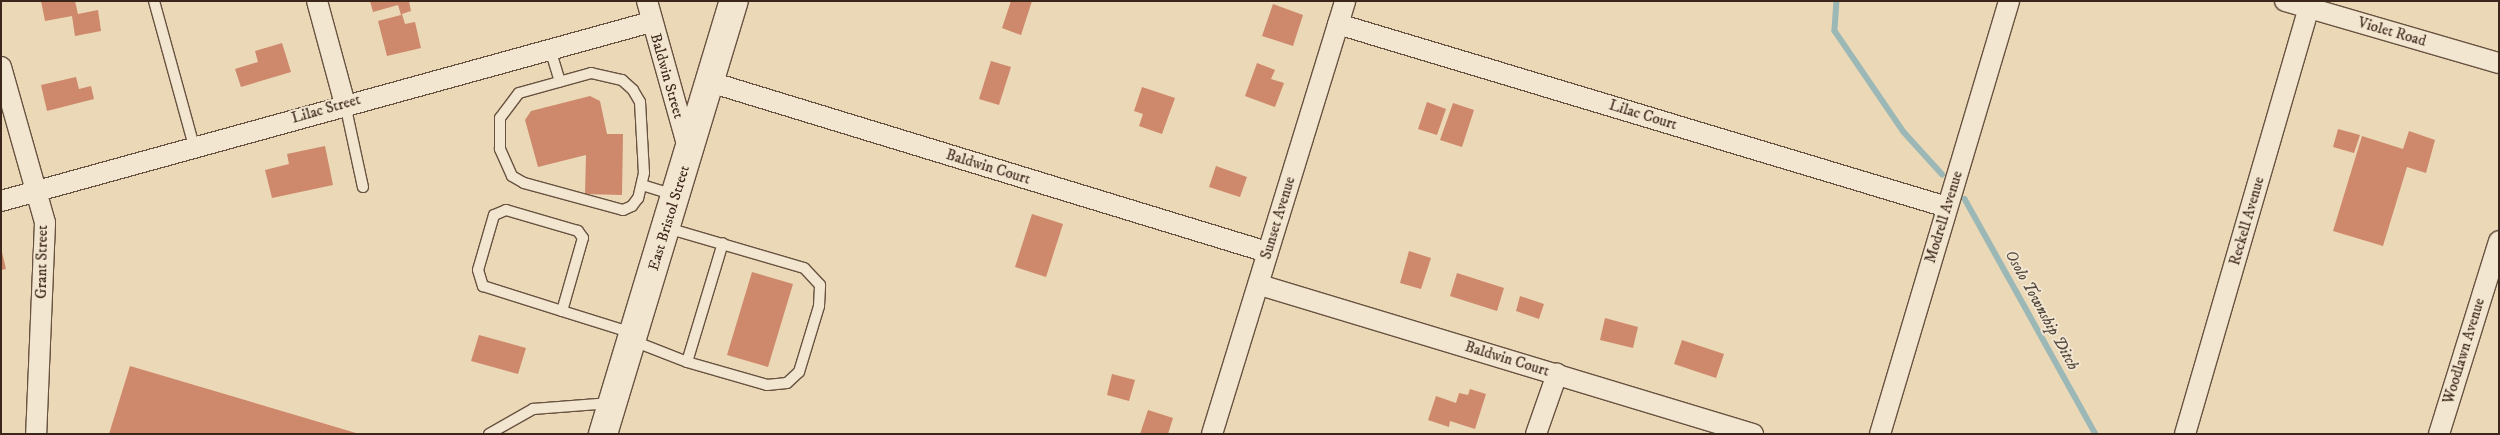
<!DOCTYPE html>
<style>
body{margin:0}
#map{position:relative;width:2500px;height:435px;overflow:hidden;background:#ebd8b6;font-family:"IM FELL DW Pica",serif}
div>[style]{position:absolute}
.stream>*{height:5.5px;margin:-2.75px;padding:0 2.75px;transform-origin:2.75px;border-radius:2.75px;background:#9bb8b7}
.building>*{inset:0;background:#ce886c}
.roads{filter:drop-shadow(1px 0 #685241) drop-shadow(-1px 0 #685241) drop-shadow(0 1px #685241) drop-shadow(0 -1px #685241)}
.service>*{height:10px;margin:-5px;padding:0 5px;transform-origin:5px;border-radius:5px;background:#f2e6d0}
.minor>*{height:20px;margin:-10px;padding:0 10px;transform-origin:10px;border-radius:10px;background:#f2e6d0}
.secondary>*{height:28px;margin:-14px;padding:0 14px;transform-origin:14px;border-radius:14px;background:#f2e6d0}
span{translate:-50% -50%;white-space:nowrap;text-align:center;line-height:1.15;-webkit-text-stroke:4px #f2e6d0;paint-order:stroke}
.street-label{font-size:15px;color:#3c251a}
.water-label{font-size:16px;color:#544a41;font-style:italic}
.frame{position:absolute;inset:0;border:2px solid #3c251a;pointer-events:none}
</style>
<div id="map">
<div class="stream">
<i style="left:1837px;top:1px;width:30px;rotate:94deg"></i>
<i style="left:1835px;top:31px;width:122px;rotate:55.7deg"></i>
<i style="left:1904px;top:132px;width:57px;rotate:47.9deg"></i>
<i style="left:1965px;top:199px;width:269px;rotate:60.9deg"></i>
</div>
<div class="building">
<i style="clip-path:polygon(41px 1px,75px 1px,78px 14px,98px 10px,101px 31px,75px 36px,72px 16px,45px 21px)"></i>
<i style="clip-path:polygon(370px 1px,409px 1px,411px 11px,402px 14px,405px 24px,415px 22px,421px 48px,387px 56px,378px 21px,401px 15px,398px 5px,373px 12px)"></i>
<i style="clip-path:polygon(1011px 1px,1032px 1px,1021px 35px,1002px 28px)"></i>
<i style="clip-path:polygon(1273px 4px,1303px 15px,1293px 46px,1262px 36px)"></i>
<i style="clip-path:polygon(282px 43px,291px 72px,241px 87px,235px 69px,258px 62px,255px 51px)"></i>
<i style="clip-path:polygon(991px 61px,1011px 67px,999px 105px,979px 99px)"></i>
<i style="clip-path:polygon(1257px 63px,1275px 70px,1271px 79px,1284px 83px,1275px 107px,1245px 96px)"></i>
<i style="clip-path:polygon(76px 77px,79px 89px,91px 86px,94px 99px,47px 111px,41px 85px)"></i>
<i style="clip-path:polygon(1142px 87px,1175px 98px,1162px 134px,1139px 126px,1143px 114px,1134px 111px)"></i>
<i style="clip-path:polygon(590px 96px,600px 101px,607px 134px,623px 134px,622px 195px,585px 194px,586px 155px,538px 167px,525px 120px,531px 111px)"></i>
<i style="clip-path:polygon(1427px 102px,1446px 109px,1437px 135px,1418px 129px)"></i>
<i style="clip-path:polygon(1453px 103px,1474px 110px,1462px 147px,1440px 140px)"></i>
<i style="clip-path:polygon(2338px 129px,2360px 135px,2354px 153px,2333px 147px)"></i>
<i style="clip-path:polygon(2409px 131px,2435px 140px,2426px 173px,2407px 167px,2383px 246px,2333px 231px,2362px 136px,2403px 149px)"></i>
<i style="clip-path:polygon(325px 146px,333px 185px,272px 198px,265px 170px,289px 164px,287px 154px)"></i>
<i style="clip-path:polygon(1216px 166px,1247px 177px,1240px 197px,1209px 187px)"></i>
<i style="clip-path:polygon(1032px 214px,1063px 224px,1046px 277px,1015px 267px)"></i>
<i style="clip-path:polygon(1px 248px,6px 269px,1px 270px)"></i>
<i style="clip-path:polygon(1409px 251px,1431px 258px,1421px 289px,1400px 283px)"></i>
<i style="clip-path:polygon(752px 272px,793px 284px,768px 367px,727px 355px)"></i>
<i style="clip-path:polygon(1457px 273px,1504px 288px,1497px 311px,1450px 296px)"></i>
<i style="clip-path:polygon(1520px 296px,1544px 304px,1539px 319px,1516px 311px)"></i>
<i style="clip-path:polygon(1605px 318px,1638px 327px,1633px 348px,1600px 340px)"></i>
<i style="clip-path:polygon(479px 335px,526px 348px,518px 374px,471px 361px)"></i>
<i style="clip-path:polygon(1682px 340px,1724px 354px,1716px 378px,1674px 364px)"></i>
<i style="clip-path:polygon(130px 366px,356px 433px,356px 434px,109px 434px)"></i>
<i style="clip-path:polygon(1112px 374px,1135px 380px,1129px 401px,1107px 395px)"></i>
<i style="clip-path:polygon(1470px 389px,1486px 394px,1475px 429px,1450px 421px,1449px 427px,1428px 420px,1436px 396px,1456px 403px,1459px 393px,1468px 395px)"></i>
<i style="clip-path:polygon(1148px 410px,1173px 418px,1168px 434px,1140px 434px)"></i>
</div>
<div class="roads">
<div class="service">
<i style="left:154px;top:1px;width:150px;rotate:74.6deg"></i>
<i style="left:550px;top:49px;width:34px;rotate:73deg"></i>
<i style="left:591px;top:73px;width:32px;rotate:13deg"></i>
<i style="left:622px;top:80px;width:15px;rotate:42deg"></i>
<i style="left:633px;top:90px;width:14px;rotate:60deg"></i>
<i style="left:640px;top:102px;width:71px;rotate:86.8deg"></i>
<i style="left:644px;top:173px;width:26px;rotate:103deg"></i>
<i style="left:638px;top:198px;width:10px;rotate:127deg"></i>
<i style="left:632px;top:206px;width:10px;rotate:156deg"></i>
<i style="left:623px;top:210px;width:103px;rotate:-164.7deg"></i>
<i style="left:524px;top:183px;width:14px;rotate:-150deg"></i>
<i style="left:512px;top:176px;width:30px;rotate:-114deg"></i>
<i style="left:500px;top:149px;width:31px;rotate:-90deg"></i>
<i style="left:500px;top:118px;width:31px;rotate:-53deg"></i>
<i style="left:519px;top:93px;width:75px;rotate:-15.5deg"></i>
<i style="left:345px;top:104px;width:85px;rotate:77.8deg"></i>
<i style="left:642px;top:185px;width:34px;rotate:17deg"></i>
<i style="left:562px;top:311px;width:76px;rotate:-74deg"></i>
<i style="left:583px;top:238px;width:9px;rotate:-126deg"></i>
<i style="left:578px;top:231px;width:75px;rotate:-163.7deg"></i>
<i style="left:506px;top:210px;width:13px;rotate:157deg"></i>
<i style="left:494px;top:215px;width:57px;rotate:106.2deg"></i>
<i style="left:478px;top:270px;width:17px;rotate:73deg"></i>
<i style="left:483px;top:286px;width:83px;rotate:17.6deg"></i>
<i style="left:562px;top:311px;width:73px;rotate:17.4deg"></i>
<i style="left:631px;top:340px;width:60px;rotate:21.4deg"></i>
<i style="left:687px;top:362px;width:83px;rotate:16deg"></i>
<i style="left:767px;top:385px;width:20px;rotate:-6deg"></i>
<i style="left:787px;top:383px;width:16px;rotate:-43deg"></i>
<i style="left:799px;top:372px;width:69px;rotate:-73.1deg"></i>
<i style="left:819px;top:306px;width:21px;rotate:-87deg"></i>
<i style="left:820px;top:285px;width:23px;rotate:-133deg"></i>
<i style="left:804px;top:268px;width:143px;rotate:-163.7deg"></i>
<i style="left:687px;top:362px;width:124px;rotate:-73.2deg"></i>
<i style="left:489px;top:434px;width:51px;rotate:-29.6deg"></i>
<i style="left:533px;top:409px;width:78px;rotate:-4.4deg"></i>
</div>
<div class="minor">
<i style="left:317px;top:1px;width:107px;rotate:74.8deg"></i>
<i style="left:647px;top:1px;width:156px;rotate:74.4deg"></i>
<i style="left:2285px;top:1px;width:223px;rotate:16.2deg"></i>
<i style="left:1338px;top:24px;width:636px;rotate:16.73deg"></i>
<i style="left:1px;top:67px;width:162px;rotate:74.2deg"></i>
<i style="left:45px;top:223px;width:211px;rotate:92.4deg"></i>
<i style="left:710px;top:82px;width:582px;rotate:16.97deg"></i>
<i style="left:1px;top:201px;width:674px;rotate:-15.4deg"></i>
<i style="left:1260px;top:285px;width:515px;rotate:16.82deg"></i>
<i style="left:1212px;top:434px;width:453px;rotate:-72.9deg"></i>
<i style="left:1536px;top:434px;width:64px;rotate:-70.7deg"></i>
<i style="left:1880px;top:434px;width:452px;rotate:-73.4deg"></i>
<i style="left:2185px;top:434px;width:444px;rotate:-73.8deg"></i>
<i style="left:2439px;top:434px;width:202px;rotate:-72.7deg"></i>
</div>
<div class="secondary">
<i style="left:603px;top:434px;width:452px;rotate:-73.2deg"></i>
</div>
</div>
<div class="street-label">
<span style="left:2392px;top:32px;rotate:16deg">Violet Road</span>
<span style="left:667px;top:76px;rotate:74deg">Baldwin Street</span>
<span style="left:326px;top:109px;rotate:-16deg">Lilac Street</span>
<span style="left:1643px;top:115px;rotate:17deg">Lilac Court</span>
<span style="left:988px;top:167px;rotate:17deg">Baldwin Court</span>
<span style="left:1944px;top:217px;rotate:-73deg">Modrell Avenue</span>
<span style="left:669px;top:218px;rotate:-73deg">East Bristol Street</span>
<span style="left:1278px;top:218px;rotate:-73deg">Sunset Avenue</span>
<span style="left:2247px;top:221px;rotate:-74deg">Reckell Avenue</span>
<span style="left:42px;top:262px;rotate:-89deg">Grant Street</span>
<span style="left:2464px;top:351px;rotate:-73deg">Woodlawn Avenue</span>
<span style="left:1507px;top:359px;rotate:17deg">Baldwin Court</span>
</div>
<div class="water-label">
<span style="left:2042px;top:310px;rotate:61deg">Osolo Township Ditch</span>
</div>
<div class="frame"></div>
</div>
